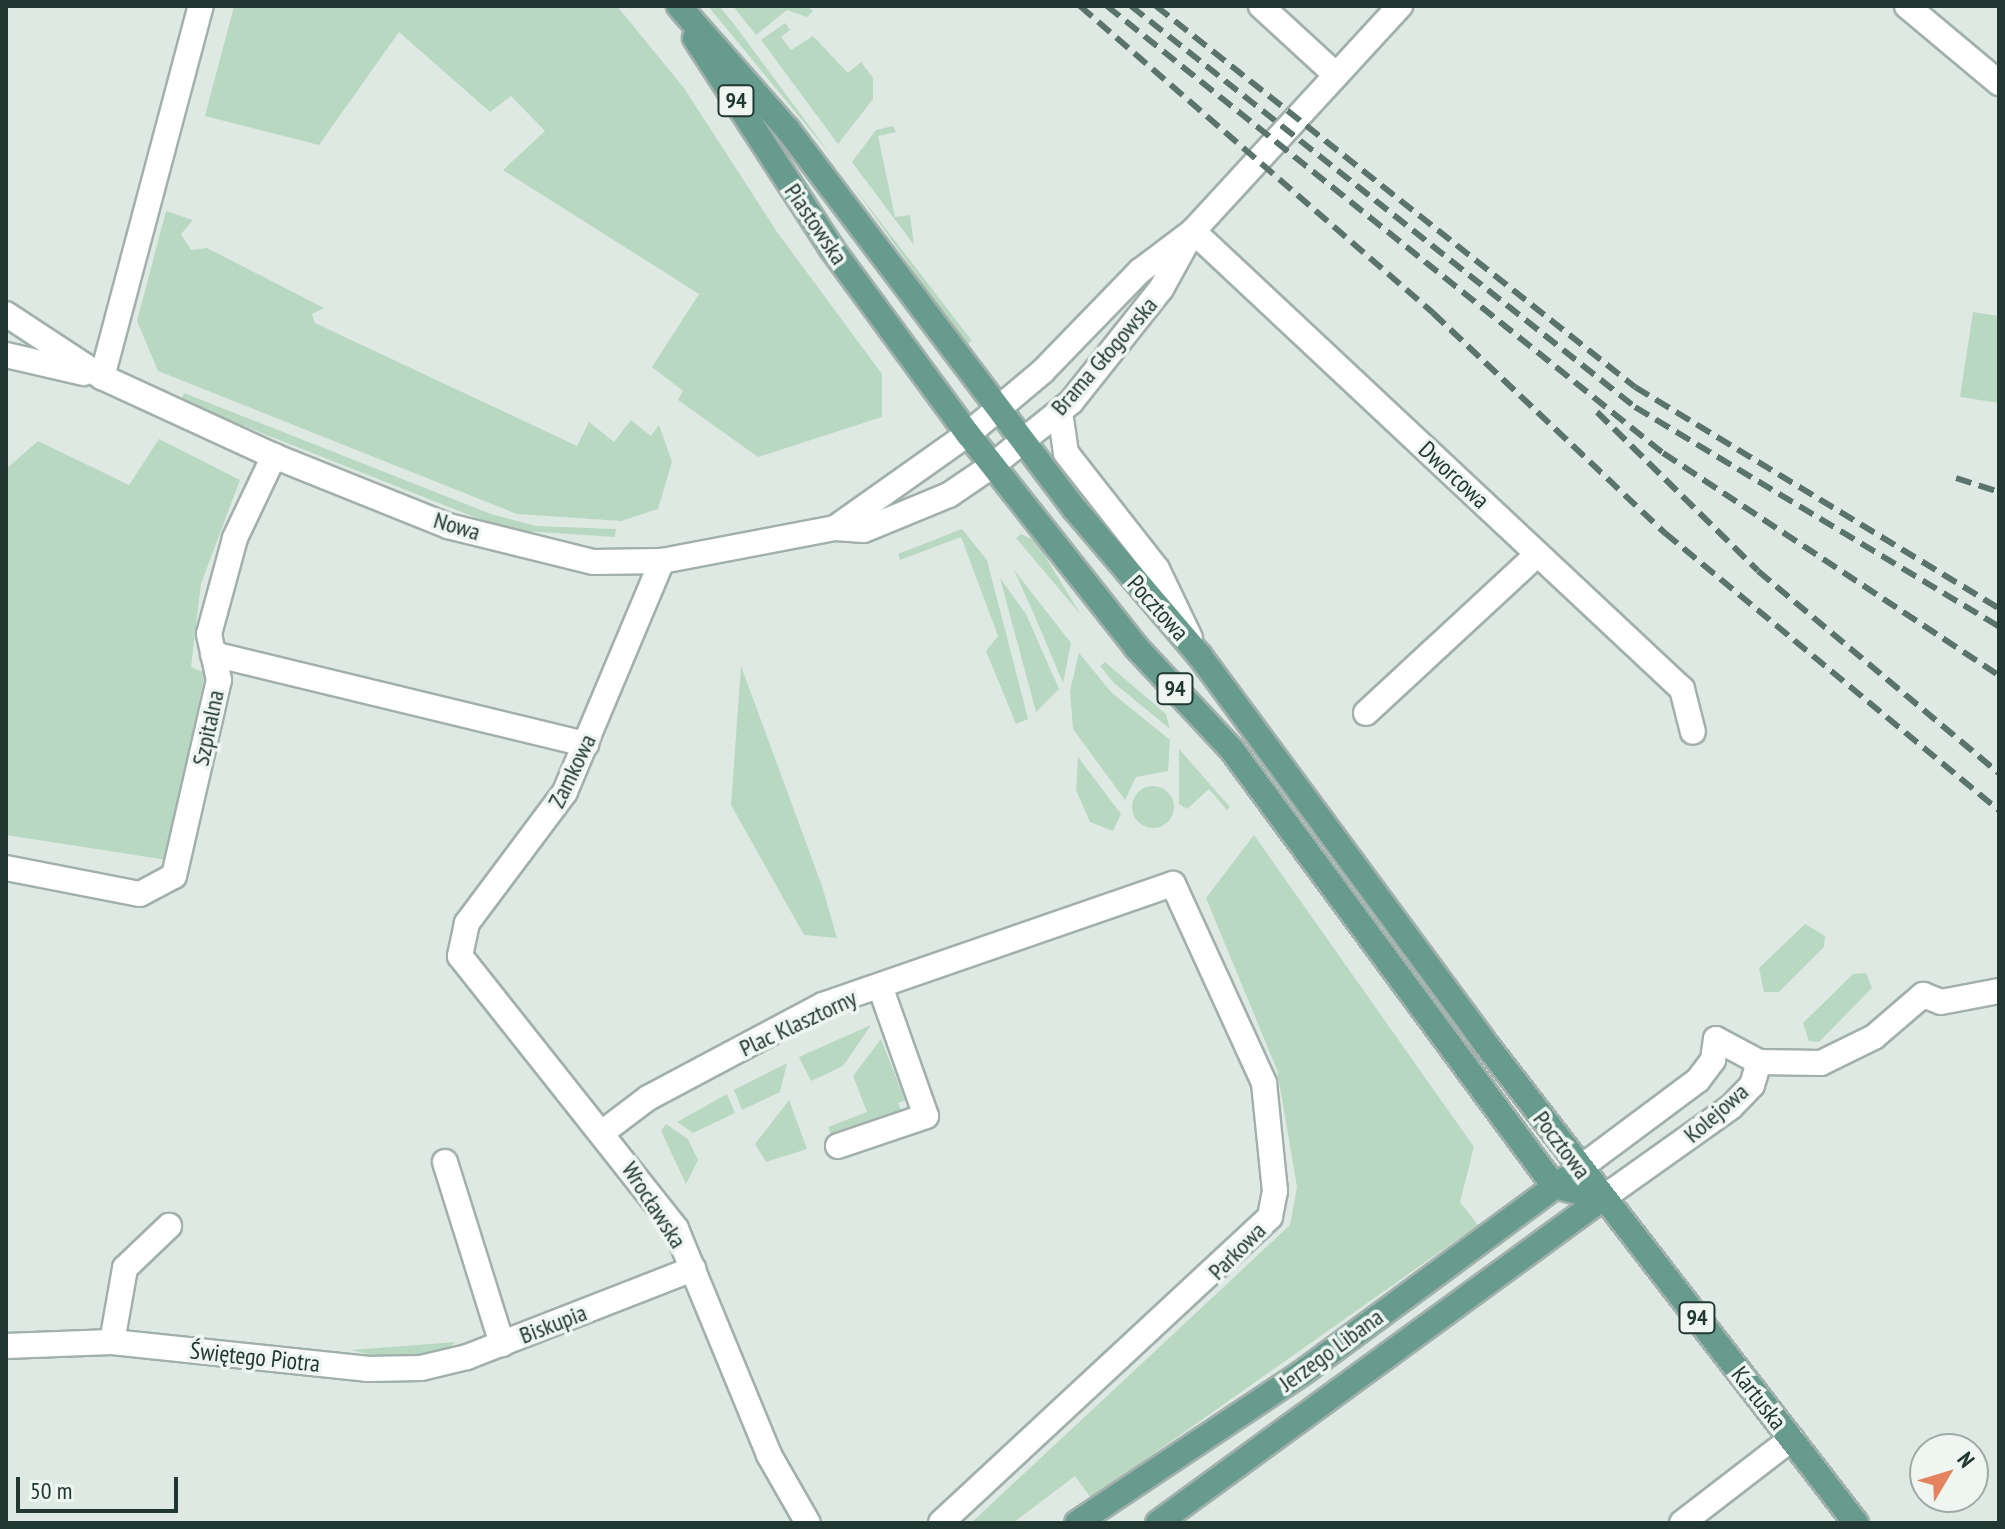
<!DOCTYPE html>
<meta charset="utf-8">
<style>
body{margin:0}
#map{position:relative;width:2005px;height:1529px;overflow:hidden;background:#dfe9e4;font-family:"PT Sans Narrow",sans-serif}
div>[style]{position:absolute}
.green>*{inset:0;background:#b9d8c2}
.round{border-radius:50%}
.roads{filter:drop-shadow(2px 0 #a2b0ab) drop-shadow(-2px 0 #a2b0ab) drop-shadow(0 2px #a2b0ab) drop-shadow(0 -2px #a2b0ab)}
.street>*{height:24px;margin:-12px;padding:0 12px;transform-origin:12px;border-radius:12px;background:#fff}
.secondary>*{height:24px;margin:-12px;padding:0 12px;transform-origin:12px;border-radius:12px;background:#fff}
.primary>*{height:24px;margin:-12px;padding:0 12px;transform-origin:12px;border-radius:12px;background:#679b8e}
.rail>*{height:6px;margin-top:-3px;transform-origin:0;background:repeating-linear-gradient(90deg,#5b736d 0 16px,transparent 0 24px)}
span{translate:-50% -50%;white-space:nowrap;text-align:center;line-height:1.15;-webkit-text-stroke:7px #eff6f2;paint-order:stroke}
.shield-label span{padding:2px 6px;background:#eff6f2;border:2px solid;border-radius:6px;-webkit-text-stroke-width:0}
.shield-label{font-size:22px;color:#213731;font-weight:700}
.street-label{font-size:24px;color:#213731}
.frame{position:absolute;inset:0;border:8px solid #213731;pointer-events:none}
.north{position:absolute;left:1909px;top:1433px;width:80px;height:80px;box-sizing:border-box;background:#eff6f2;border:2px solid #9daaa5;border-radius:50%;rotate:52deg;font-size:22px;font-weight:700;line-height:32px;text-align:center;color:#213731}
.north::after{content:'';display:block;margin:auto;width:28px;height:36px;background:#e58260;clip-path:polygon(50% 0,100% 100%,50% 72%,0 100%)}
.scale{position:absolute;left:16px;top:1477px;width:162px;height:36px;box-sizing:border-box;border:4px solid #213731;border-top:0;padding-left:10px;font-size:24px;line-height:28px;white-space:nowrap;color:#213731;-webkit-text-stroke:6px #eff6f2;paint-order:stroke}
</style>
<div id="map">
<div class="green">
<i style="clip-path:polygon(234px 6px,617px 6px,684px 88px,777px 232px,882px 374px,882px 417px,758px 457px,678px 400px,683px 391px,652px 367px,699px 294px,503px 170px,545px 131px,511px 96px,490px 112px,399px 32px,319px 145px,205px 116px)"></i>
<i style="clip-path:polygon(708px 6px,719px 6px,734px 24px,830px 154px)"></i>
<i style="clip-path:polygon(733px 6px,807px 6px,813px 11px,807px 17px,787px 10px,756px 35px)"></i>
<i style="clip-path:polygon(785px 23px,790px 30px,781px 37px,791px 50px,813px 36px,848px 73px,861px 62px,873px 78px,873px 99px,838px 144px,761px 40px)"></i>
<i style="clip-path:polygon(893px 126px,896px 132px,878px 136px,895px 217px,910px 215px,914px 245px,852px 162px,876px 130px)"></i>
<i style="clip-path:polygon(853px 186px,972px 341px,966px 345px)"></i>
<i style="clip-path:polygon(166px 211px,193px 220px,181px 234px,191px 250px,207px 248px,324px 308px,312px 314px,315px 323px,577px 446px,589px 422px,614px 442px,631px 420px,651px 436px,659px 425px,672px 462px,658px 509px,621px 521px,517px 514px,158px 371px,137px 321px)"></i>
<i style="clip-path:polygon(1973px 312px,1999px 316px,1999px 403px,1960px 397px)"></i>
<i style="clip-path:polygon(184px 393px,491px 514px,536px 526px,616px 529px,615px 537px,507px 530px,234px 422px,182px 399px)"></i>
<i style="clip-path:polygon(159px 439px,240px 480px,201px 584px,191px 667px,205px 673px,167px 860px,6px 835px,6px 469px,38px 441px,129px 485px)"></i>
<i style="clip-path:polygon(962px 529px,987px 560px,1028px 719px,1016px 724px,986px 651px,998px 636px,961px 537px,900px 560px,898px 554px)"></i>
<i style="clip-path:polygon(1021px 534px,1036px 541px,1081px 615px,1016px 538px)"></i>
<i style="clip-path:polygon(1014px 570px,1071px 643px,1063px 683px,1036px 619px)"></i>
<i style="clip-path:polygon(1000px 578px,1026px 614px,1059px 689px,1036px 712px)"></i>
<i style="clip-path:polygon(1079px 653px,1111px 692px,1170px 740px,1168px 771px,1136px 777px,1125px 800px,1073px 729px,1070px 691px)"></i>
<i style="clip-path:polygon(1105px 662px,1166px 714px,1170px 729px,1114px 683px,1100px 666px)"></i>
<i style="clip-path:polygon(741px 666px,822px 886px,837px 938px,804px 935px,731px 805px)"></i>
<i style="clip-path:polygon(1179px 749px,1230px 807px,1227px 810px,1209px 789px,1187px 809px,1179px 804px)"></i>
<i style="clip-path:polygon(1078px 757px,1121px 814px,1113px 831px,1090px 822px,1076px 790px)"></i>
<i class="round" style="left:1132px;top:786px;width:42px;height:42px"></i>
<i style="clip-path:polygon(1254px 835px,1474px 1147px,1460px 1202px,1478px 1225px,1091px 1498px,1075px 1476px,1013px 1523px,971px 1523px,1290px 1225px,1297px 1187px,1277px 1070px,1206px 898px)"></i>
<i style="clip-path:polygon(1805px 924px,1825px 936px,1824px 947px,1779px 992px,1764px 992px,1759px 968px)"></i>
<i style="clip-path:polygon(1866px 973px,1872px 988px,1819px 1042px,1809px 1041px,1803px 1023px,1853px 974px)"></i>
<i style="clip-path:polygon(871px 1025px,843px 1066px,811px 1081px,799px 1057px)"></i>
<i style="clip-path:polygon(881px 1039px,905px 1100px,898px 1103px,902px 1113px,833px 1140px,828px 1127px,867px 1112px,853px 1076px)"></i>
<i style="clip-path:polygon(787px 1063px,780px 1092px,742px 1110px,734px 1090px)"></i>
<i style="clip-path:polygon(727px 1094px,735px 1113px,693px 1133px,677px 1122px)"></i>
<i style="clip-path:polygon(789px 1100px,807px 1149px,766px 1162px,755px 1144px)"></i>
<i style="clip-path:polygon(666px 1124px,688px 1139px,698px 1160px,686px 1184px,661px 1131px)"></i>
<i style="clip-path:polygon(456px 1342px,443px 1352px,388px 1359px,351px 1350px)"></i>
</div>
<div class="roads">
<div class="street">
<i style="left:1907px;top:6px;width:120px;rotate:39.9deg"></i>
<i style="left:1193px;top:231px;width:670px;rotate:43.13deg"></i>
<i style="left:1682px;top:689px;width:44px;rotate:75.7deg"></i>
<i style="left:6px;top:314px;width:115px;rotate:33.3deg"></i>
<i style="left:102px;top:377px;width:189px;rotate:24.7deg"></i>
<i style="left:274px;top:456px;width:188px;rotate:21.9deg"></i>
<i style="left:448px;top:526px;width:150px;rotate:13.9deg"></i>
<i style="left:594px;top:562px;width:68px;rotate:-0.8deg"></i>
<i style="left:662px;top:561px;width:176px;rotate:-10.8deg"></i>
<i style="left:835px;top:528px;width:29px;rotate:4deg"></i>
<i style="left:864px;top:530px;width:92px;rotate:-22.4deg"></i>
<i style="left:949px;top:495px;width:53px;rotate:-34.3deg"></i>
<i style="left:6px;top:355px;width:80px;rotate:13deg"></i>
<i style="left:102px;top:377px;width:384px;rotate:-75.1deg"></i>
<i style="left:835px;top:528px;width:163px;rotate:-35.3deg"></i>
<i style="left:662px;top:561px;width:251px;rotate:112.8deg"></i>
<i style="left:565px;top:792px;width:164px;rotate:126.8deg"></i>
<i style="left:467px;top:923px;width:34px;rotate:102deg"></i>
<i style="left:460px;top:956px;width:348px;rotate:51.6deg"></i>
<i style="left:676px;top:1229px;width:244px;rotate:67.6deg"></i>
<i style="left:769px;top:1455px;width:78px;rotate:60.2deg"></i>
<i style="left:213px;top:654px;width:384px;rotate:13.6deg"></i>
<i style="left:1366px;top:713px;width:234px;rotate:-42.8deg"></i>
<i style="left:6px;top:868px;width:136px;rotate:11deg"></i>
<i style="left:140px;top:894px;width:38px;rotate:-28deg"></i>
<i style="left:174px;top:876px;width:201px;rotate:-77.1deg"></i>
<i style="left:219px;top:680px;width:47px;rotate:-102.3deg"></i>
<i style="left:209px;top:634px;width:99px;rotate:-74.8deg"></i>
<i style="left:235px;top:538px;width:91px;rotate:-64.6deg"></i>
<i style="left:1716px;top:1039px;width:49px;rotate:28.1deg"></i>
<i style="left:1759px;top:1062px;width:62px;rotate:0.9deg"></i>
<i style="left:1821px;top:1063px;width:59px;rotate:-26.1deg"></i>
<i style="left:1874px;top:1037px;width:65px;rotate:-40.6deg"></i>
<i style="left:1923px;top:995px;width:19px;rotate:21deg"></i>
<i style="left:1941px;top:1002px;width:59px;rotate:-10.7deg"></i>
<i style="left:603px;top:1132px;width:56px;rotate:-37.1deg"></i>
<i style="left:648px;top:1098px;width:198px;rotate:-28deg"></i>
<i style="left:823px;top:1005px;width:370px;rotate:-19.1deg"></i>
<i style="left:1173px;top:884px;width:219px;rotate:65.4deg"></i>
<i style="left:1264px;top:1083px;width:109px;rotate:84.2deg"></i>
<i style="left:1275px;top:1191px;width:26px;rotate:101deg"></i>
<i style="left:1270px;top:1217px;width:449px;rotate:137.1deg"></i>
<i style="left:838px;top:1146px;width:93px;rotate:-18.8deg"></i>
<i style="left:926px;top:1116px;width:138px;rotate:-109.5deg"></i>
<i style="left:445px;top:1162px;width:191px;rotate:72.6deg"></i>
<i style="left:1580px;top:1168px;width:147px;rotate:-36.7deg"></i>
<i style="left:1698px;top:1080px;width:25px;rotate:-53deg"></i>
<i style="left:1713px;top:1060px;width:21px;rotate:-82deg"></i>
<i style="left:1603px;top:1198px;width:157px;rotate:-35.4deg"></i>
<i style="left:1731px;top:1107px;width:30px;rotate:-46deg"></i>
<i style="left:1752px;top:1085px;width:24px;rotate:-73deg"></i>
<i style="left:112px;top:1342px;width:75px;rotate:-80deg"></i>
<i style="left:125px;top:1268px;width:61px;rotate:-43.7deg"></i>
<i style="left:6px;top:1346px;width:106px;rotate:-2.2deg"></i>
<i style="left:112px;top:1342px;width:256px;rotate:6deg"></i>
<i style="left:367px;top:1369px;width:54px;rotate:-1.1deg"></i>
<i style="left:421px;top:1368px;width:47px;rotate:-13.4deg"></i>
<i style="left:467px;top:1357px;width:243px;rotate:-21.3deg"></i>
<i style="left:1682px;top:1523px;width:138px;rotate:-37.6deg"></i>
</div>
<div class="secondary">
<i style="left:1261px;top:6px;width:102px;rotate:42.6deg"></i>
<i style="left:1060px;top:412px;width:41px;rotate:81.7deg"></i>
<i style="left:1066px;top:453px;width:147px;rotate:51.9deg"></i>
<i style="left:1157px;top:569px;width:76px;rotate:64.4deg"></i>
<i style="left:968px;top:434px;width:97px;rotate:-40deg"></i>
<i style="left:1042px;top:372px;width:141px;rotate:-45.9deg"></i>
<i style="left:1140px;top:271px;width:66px;rotate:-37deg"></i>
<i style="left:1193px;top:231px;width:306px;rotate:-47.4deg"></i>
<i style="left:993px;top:465px;width:100px;rotate:-38.9deg"></i>
<i style="left:1071px;top:402px;width:144px;rotate:-51.5deg"></i>
<i style="left:1161px;top:289px;width:56px;rotate:-61.1deg"></i>
</div>
<div class="primary">
<i style="left:679px;top:6px;width:165px;rotate:48.7deg"></i>
<i style="left:788px;top:130px;width:474px;rotate:52.9deg"></i>
<i style="left:1074px;top:508px;width:194px;rotate:49.6deg"></i>
<i style="left:1200px;top:656px;width:476px;rotate:53.6deg"></i>
<i style="left:1482px;top:1039px;width:612px;rotate:52.31deg"></i>
<i style="left:695px;top:38px;width:252px;rotate:57deg"></i>
<i style="left:832px;top:249px;width:230px;rotate:53.7deg"></i>
<i style="left:968px;top:434px;width:271px;rotate:51.7deg"></i>
<i style="left:1136px;top:647px;width:141px;rotate:47deg"></i>
<i style="left:1232px;top:750px;width:542px;rotate:53.55deg"></i>
<i style="left:1554px;top:1186px;width:50px;rotate:13.8deg"></i>
<i style="left:1077px;top:1523px;width:270px;rotate:-33.7deg"></i>
<i style="left:1302px;top:1373px;width:327px;rotate:-36.4deg"></i>
<i style="left:1158px;top:1523px;width:551px;rotate:-36.14deg"></i>
</div>
</div>
<div class="rail">
<i style="left:1080px;top:6px;width:468px;rotate:41deg"></i>
<i style="left:1433px;top:313px;width:320px;rotate:43.5deg"></i>
<i style="left:1665px;top:533px;width:434px;rotate:39.7deg"></i>
<i style="left:1107px;top:6px;width:713px;rotate:38.8deg"></i>
<i style="left:1663px;top:453px;width:403px;rotate:33.5deg"></i>
<i style="left:1131px;top:6px;width:644px;rotate:38.51deg"></i>
<i style="left:1635px;top:407px;width:425px;rotate:31.1deg"></i>
<i style="left:1156px;top:6px;width:612px;rotate:38.5deg"></i>
<i style="left:1635px;top:387px;width:426px;rotate:31.3deg"></i>
<i style="left:1597px;top:412px;width:226px;rotate:44.6deg"></i>
<i style="left:1758px;top:571px;width:314px;rotate:40deg"></i>
<i style="left:1956px;top:478px;width:45px;rotate:18deg"></i>
</div>
<div class="shield-label">
<span style="left:736px;top:101px">94</span>
<span style="left:1175px;top:689px">94</span>
<span style="left:1697px;top:1318px">94</span>
</div>
<div class="street-label">
<span style="left:816px;top:224px;rotate:56deg">Piastowska</span>
<span style="left:1104px;top:356px;rotate:-49deg">Brama Głogowska</span>
<span style="left:1454px;top:475px;rotate:43deg">Dworcowa</span>
<span style="left:457px;top:526px;rotate:17deg">Nowa</span>
<span style="left:1158px;top:608px;rotate:48deg">Pocztowa</span>
<span style="left:208px;top:728px;rotate:-78deg">Szpitalna</span>
<span style="left:572px;top:771px;rotate:-64deg">Zamkowa</span>
<span style="left:798px;top:1023px;rotate:-25deg">Plac Klasztorny</span>
<span style="left:1716px;top:1113px;rotate:-41deg">Kolejowa</span>
<span style="left:1562px;top:1145px;rotate:53deg">Pocztowa</span>
<span style="left:654px;top:1205px;rotate:57deg">Wrocławska</span>
<span style="left:1237px;top:1251px;rotate:-45deg">Parkowa</span>
<span style="left:553px;top:1324px;rotate:-21deg">Biskupia</span>
<span style="left:1331px;top:1350px;rotate:-36deg">Jerzego Libana</span>
<span style="left:255px;top:1357px;rotate:6deg">Świętego Piotra</span>
<span style="left:1759px;top:1398px;rotate:52deg">Kartuska</span>
</div>
<div class="frame"></div>
<div class="north">N</div>
<div class="scale">50 m</div>
</div>
